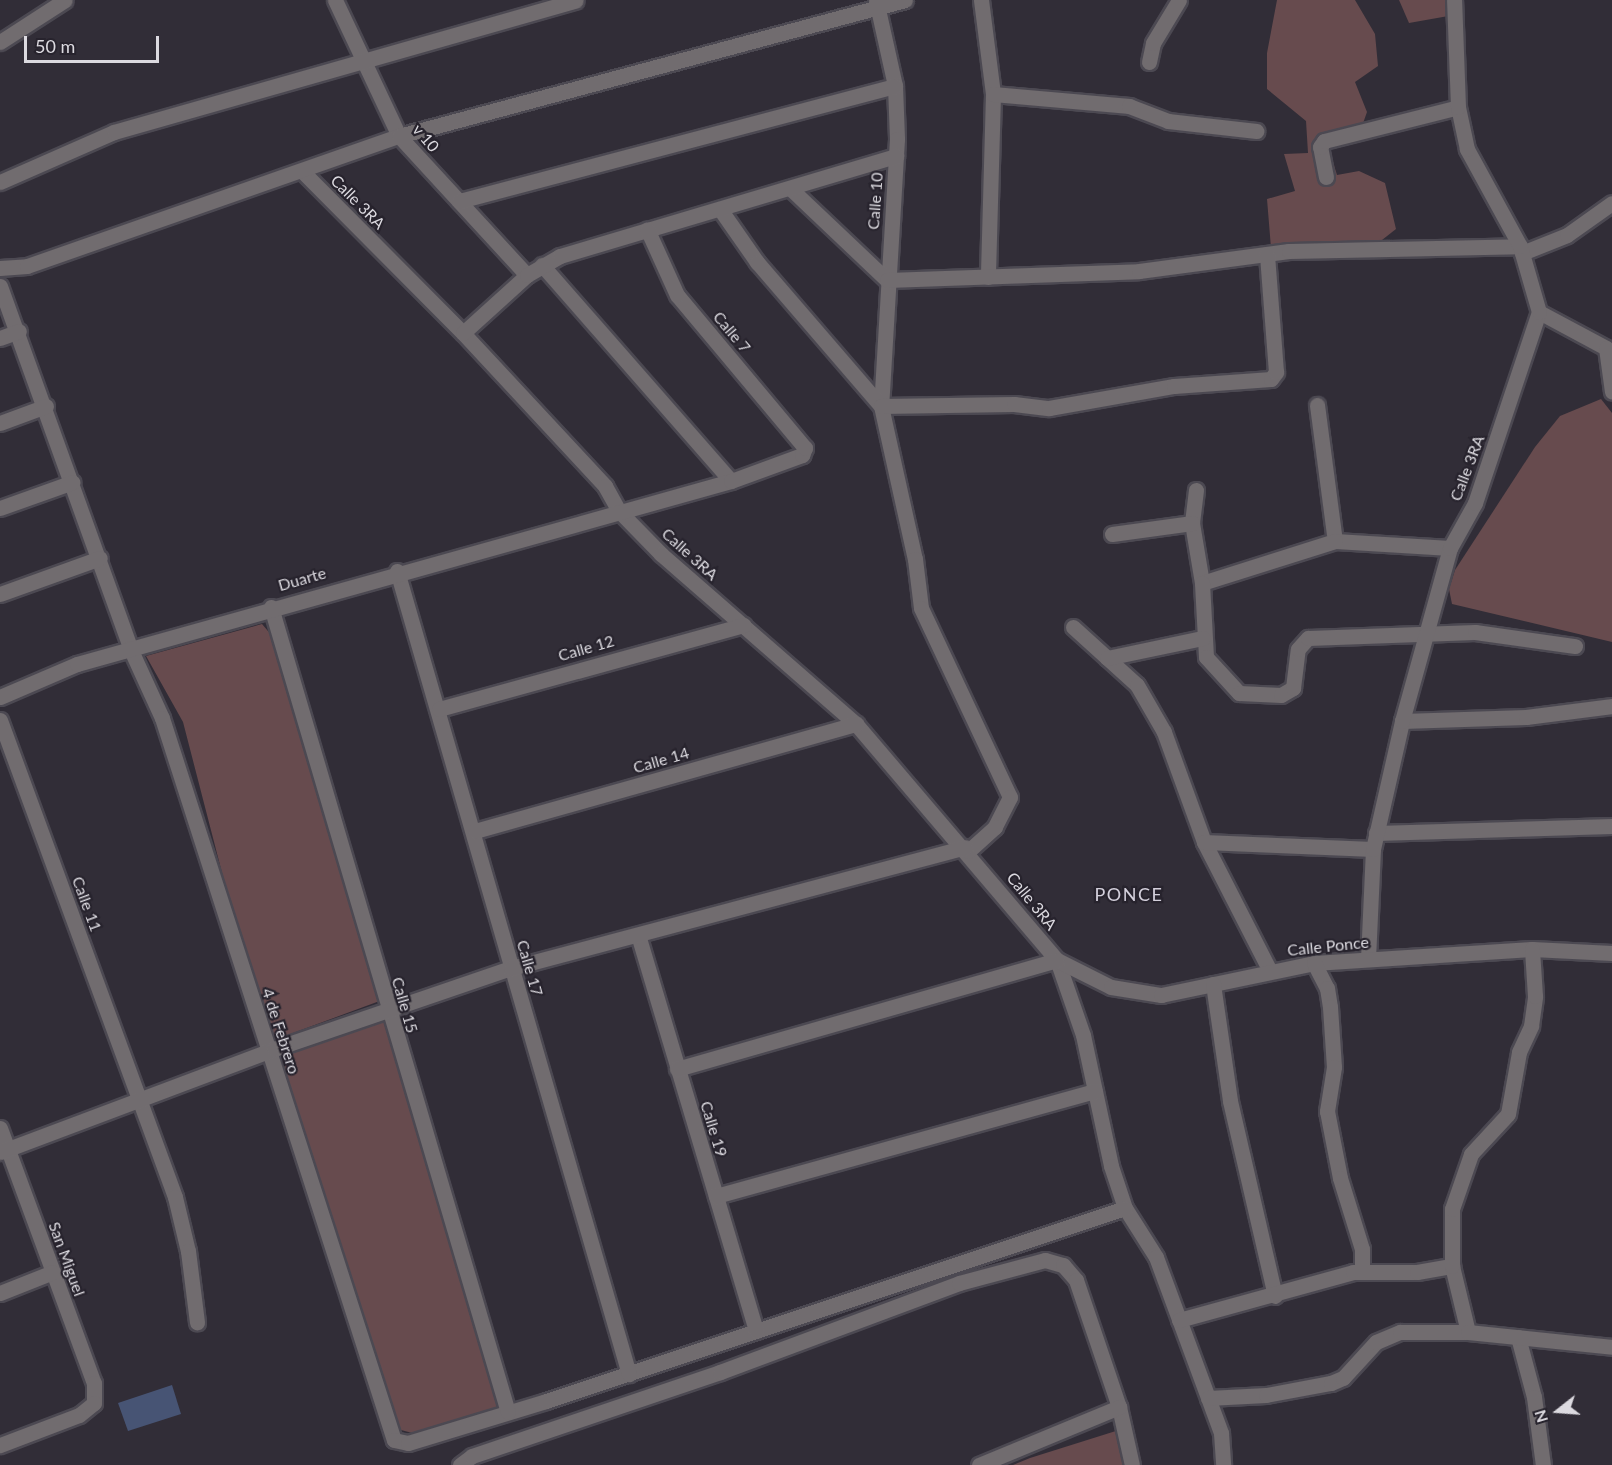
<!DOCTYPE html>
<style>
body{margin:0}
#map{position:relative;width:1612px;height:1465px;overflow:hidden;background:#312d37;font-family:Lato,sans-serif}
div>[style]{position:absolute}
.green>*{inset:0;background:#674b4e}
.building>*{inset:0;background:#475474}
.roads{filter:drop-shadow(2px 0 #4c4952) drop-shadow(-2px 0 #4c4952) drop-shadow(0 2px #4c4952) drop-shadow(0 -2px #4c4952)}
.minor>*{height:15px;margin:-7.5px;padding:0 7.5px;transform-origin:7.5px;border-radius:7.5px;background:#716c6f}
span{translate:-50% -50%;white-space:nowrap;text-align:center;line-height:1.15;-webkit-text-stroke:4.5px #27232d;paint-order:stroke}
.street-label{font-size:16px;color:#dcdae0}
.neighbourhood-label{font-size:18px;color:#d4d0dc;letter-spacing:1.5px}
.north{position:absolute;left:1528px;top:1381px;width:60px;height:60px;-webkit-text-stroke:4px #27232d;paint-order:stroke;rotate:253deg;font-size:16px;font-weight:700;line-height:24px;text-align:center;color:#dcdae0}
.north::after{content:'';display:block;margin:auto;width:21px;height:27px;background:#dcdae0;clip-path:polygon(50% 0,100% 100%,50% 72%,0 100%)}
.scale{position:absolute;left:24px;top:36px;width:135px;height:27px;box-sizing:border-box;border:3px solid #dcdae0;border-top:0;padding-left:8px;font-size:18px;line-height:21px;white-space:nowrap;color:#dcdae0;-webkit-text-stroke:4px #27232d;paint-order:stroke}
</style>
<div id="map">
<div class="green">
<i style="clip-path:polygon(1277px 0,1355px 0,1375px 34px,1378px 66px,1355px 82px,1367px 112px,1361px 129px,1327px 143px,1337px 175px,1359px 171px,1385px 183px,1396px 229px,1382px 240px,1271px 248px,1267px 199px,1295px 191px,1284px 154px,1308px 153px,1306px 121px,1267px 89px,1267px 53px)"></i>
<i style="clip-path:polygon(1399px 0,1451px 0,1454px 15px,1409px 23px)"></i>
<i style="clip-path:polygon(1601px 399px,1612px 413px,1612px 642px,1452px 604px,1449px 589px,1455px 570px,1535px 447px,1560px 416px)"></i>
<i style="clip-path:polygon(262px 624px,284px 650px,385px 999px,266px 1043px,183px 722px,146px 656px)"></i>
<i style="clip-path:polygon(387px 1009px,506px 1405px,427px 1437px,390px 1427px,274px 1049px)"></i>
<i style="clip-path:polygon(1119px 1430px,1128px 1465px,1013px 1465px,1030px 1458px)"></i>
</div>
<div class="building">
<i style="clip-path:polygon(172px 1385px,181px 1414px,128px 1431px,118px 1403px)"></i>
</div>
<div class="roads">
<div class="minor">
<i style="left:335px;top:0;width:150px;rotate:64.8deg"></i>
<i style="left:399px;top:136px;width:189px;rotate:47.4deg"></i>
<i style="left:876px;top:0;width:88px;rotate:77.5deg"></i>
<i style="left:895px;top:86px;width:53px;rotate:87.8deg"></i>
<i style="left:897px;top:139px;width:267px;rotate:93.4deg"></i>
<i style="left:981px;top:0;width:95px;rotate:82.7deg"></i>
<i style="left:993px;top:94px;width:183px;rotate:91.6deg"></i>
<i style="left:0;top:42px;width:77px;rotate:-32.9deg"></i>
<i style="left:1149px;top:62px;width:19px;rotate:-78deg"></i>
<i style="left:1153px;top:43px;width:50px;rotate:-58.8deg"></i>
<i style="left:993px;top:94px;width:137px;rotate:5deg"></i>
<i style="left:1129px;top:106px;width:42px;rotate:21deg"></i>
<i style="left:1168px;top:121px;width:89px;rotate:6.5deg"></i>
<i style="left:303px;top:172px;width:227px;rotate:45.2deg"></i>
<i style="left:463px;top:333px;width:209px;rotate:47.1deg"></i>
<i style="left:605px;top:486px;width:29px;rotate:61deg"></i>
<i style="left:619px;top:511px;width:60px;rotate:45.7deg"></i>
<i style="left:661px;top:554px;width:259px;rotate:41.1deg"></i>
<i style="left:856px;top:724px;width:310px;rotate:49.6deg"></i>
<i style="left:1057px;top:960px;width:79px;rotate:70.9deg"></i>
<i style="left:1083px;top:1035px;width:134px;rotate:77.9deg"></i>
<i style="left:1111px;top:1166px;width:44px;rotate:71.6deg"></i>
<i style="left:1125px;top:1208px;width:58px;rotate:57.7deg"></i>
<i style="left:1156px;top:1257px;width:188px;rotate:69.7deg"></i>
<i style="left:1221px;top:1433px;width:32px;rotate:86deg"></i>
<i style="left:1326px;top:177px;width:31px;rotate:-101deg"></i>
<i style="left:1320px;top:147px;width:7px;rotate:-56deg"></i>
<i style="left:1324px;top:141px;width:138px;rotate:-14.2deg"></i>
<i style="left:0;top:182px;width:124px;rotate:-23.7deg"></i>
<i style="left:114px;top:132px;width:480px;rotate:-15.9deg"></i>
<i style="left:791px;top:189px;width:132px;rotate:43.5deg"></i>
<i style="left:887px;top:280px;width:252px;rotate:-2deg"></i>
<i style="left:1139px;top:271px;width:151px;rotate:-7.6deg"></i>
<i style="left:1289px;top:251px;width:231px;rotate:-1.2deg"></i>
<i style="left:459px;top:201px;width:451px;rotate:-14.8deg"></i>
<i style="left:720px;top:209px;width:65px;rotate:55.1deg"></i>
<i style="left:757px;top:262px;width:190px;rotate:49.3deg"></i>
<i style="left:881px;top:406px;width:157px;rotate:77.5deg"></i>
<i style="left:915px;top:559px;width:49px;rotate:83deg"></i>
<i style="left:921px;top:608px;width:209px;rotate:64.8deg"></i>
<i style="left:1010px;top:797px;width:34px;rotate:117deg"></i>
<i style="left:995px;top:827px;width:36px;rotate:138deg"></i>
<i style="left:1522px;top:253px;width:48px;rotate:-21.8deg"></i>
<i style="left:1567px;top:235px;width:55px;rotate:-35.4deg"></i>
<i style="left:542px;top:265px;width:287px;rotate:48.8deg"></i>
<i style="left:0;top:268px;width:27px;rotate:-4deg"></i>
<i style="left:27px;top:266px;width:394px;rotate:-19.3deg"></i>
<i style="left:399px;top:136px;width:524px;rotate:-15.04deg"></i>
<i style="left:0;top:286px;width:385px;rotate:70.2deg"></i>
<i style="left:130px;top:648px;width:77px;rotate:65.4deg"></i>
<i style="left:162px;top:718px;width:758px;rotate:72.19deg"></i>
<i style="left:394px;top:1440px;width:14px;rotate:12deg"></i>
<i style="left:408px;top:1443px;width:144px;rotate:-16.9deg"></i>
<i style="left:546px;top:1401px;width:610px;rotate:-18.43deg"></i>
<i style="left:1539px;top:312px;width:76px;rotate:28.2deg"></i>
<i style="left:1606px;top:348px;width:44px;rotate:82.2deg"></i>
<i style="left:463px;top:333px;width:86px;rotate:-42.2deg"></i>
<i style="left:527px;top:275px;width:38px;rotate:-30deg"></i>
<i style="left:560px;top:256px;width:351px;rotate:-16.6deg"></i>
<i style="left:0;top:338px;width:20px;rotate:-20deg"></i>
<i style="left:1317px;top:405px;width:137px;rotate:82.5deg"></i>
<i style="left:881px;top:406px;width:133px;rotate:-0.9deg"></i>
<i style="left:1014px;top:404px;width:35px;rotate:7deg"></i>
<i style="left:1049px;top:408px;width:127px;rotate:-10deg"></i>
<i style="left:1174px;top:386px;width:97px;rotate:-4.1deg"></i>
<i style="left:1271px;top:379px;width:9px;rotate:-54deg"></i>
<i style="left:1276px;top:372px;width:118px;rotate:-94.4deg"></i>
<i style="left:0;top:423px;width:49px;rotate:-20.3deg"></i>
<i style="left:1196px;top:490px;width:33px;rotate:97deg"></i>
<i style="left:1192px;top:523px;width:61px;rotate:80.5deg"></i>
<i style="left:0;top:508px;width:77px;rotate:-19.6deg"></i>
<i style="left:1112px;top:534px;width:81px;rotate:-7.8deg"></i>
<i style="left:1450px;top:548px;width:115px;rotate:-176.5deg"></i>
<i style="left:1335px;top:541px;width:139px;rotate:162.5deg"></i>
<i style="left:1202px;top:583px;width:74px;rotate:86.9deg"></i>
<i style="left:1206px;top:657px;width:49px;rotate:47.5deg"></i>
<i style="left:1239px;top:693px;width:42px;rotate:2.7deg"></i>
<i style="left:1281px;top:695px;width:14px;rotate:-30deg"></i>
<i style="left:1293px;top:688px;width:39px;rotate:-83deg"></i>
<i style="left:1298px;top:649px;width:15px;rotate:-48deg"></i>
<i style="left:1308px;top:638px;width:167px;rotate:-2.1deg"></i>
<i style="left:1475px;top:632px;width:101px;rotate:8deg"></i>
<i style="left:397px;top:571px;width:836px;rotate:73.89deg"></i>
<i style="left:0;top:594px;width:106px;rotate:-19.8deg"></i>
<i style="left:271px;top:607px;width:839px;rotate:73.6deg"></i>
<i style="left:1073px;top:627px;width:86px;rotate:42.2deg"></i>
<i style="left:1137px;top:685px;width:54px;rotate:60.1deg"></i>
<i style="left:1164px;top:732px;width:117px;rotate:70deg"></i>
<i style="left:1204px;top:842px;width:145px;rotate:62.9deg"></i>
<i style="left:1107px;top:658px;width:98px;rotate:-11.8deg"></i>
<i style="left:0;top:697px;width:84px;rotate:-23.2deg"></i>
<i style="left:77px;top:664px;width:679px;rotate:-15.63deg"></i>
<i style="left:731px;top:481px;width:76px;rotate:-20.1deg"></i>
<i style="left:802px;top:455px;width:8px;rotate:-67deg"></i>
<i style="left:805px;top:448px;width:199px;rotate:-129.9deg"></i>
<i style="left:677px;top:295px;width:72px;rotate:-114.4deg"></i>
<i style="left:439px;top:709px;width:316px;rotate:-15.4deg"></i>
<i style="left:0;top:720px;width:508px;rotate:69.85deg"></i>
<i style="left:175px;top:1197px;width:56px;rotate:76.5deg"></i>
<i style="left:188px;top:1251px;width:72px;rotate:82.8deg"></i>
<i style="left:1402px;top:721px;width:124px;rotate:-1.8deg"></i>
<i style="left:1526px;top:717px;width:87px;rotate:-7.3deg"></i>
<i style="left:475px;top:831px;width:396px;rotate:-15.7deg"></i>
<i style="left:1376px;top:833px;width:236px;rotate:-1.7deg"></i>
<i style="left:1204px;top:842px;width:169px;rotate:2.4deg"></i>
<i style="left:639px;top:938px;width:410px;rotate:73.4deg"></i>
<i style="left:1368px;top:959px;width:110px;rotate:-87.4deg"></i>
<i style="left:1373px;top:849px;width:131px;rotate:-77.2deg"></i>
<i style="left:1402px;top:721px;width:180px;rotate:-74.5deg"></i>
<i style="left:1450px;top:548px;width:51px;rotate:-60.9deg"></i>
<i style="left:1475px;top:503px;width:201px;rotate:-71.5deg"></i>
<i style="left:1539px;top:312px;width:69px;rotate:-106.1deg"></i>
<i style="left:1520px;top:246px;width:111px;rotate:-118.7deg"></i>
<i style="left:1467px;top:149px;width:43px;rotate:-102.1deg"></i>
<i style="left:1458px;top:107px;width:107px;rotate:-92.1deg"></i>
<i style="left:1057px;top:960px;width:60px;rotate:26.6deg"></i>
<i style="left:1111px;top:987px;width:51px;rotate:9.1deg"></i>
<i style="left:1161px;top:995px;width:156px;rotate:-11.8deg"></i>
<i style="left:1314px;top:963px;width:218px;rotate:-3.7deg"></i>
<i style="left:1532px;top:949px;width:80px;rotate:2.9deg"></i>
<i style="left:1314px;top:963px;width:28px;rotate:63deg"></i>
<i style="left:1327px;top:988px;width:19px;rotate:81deg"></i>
<i style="left:1330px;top:1007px;width:60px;rotate:86.2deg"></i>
<i style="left:1334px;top:1067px;width:45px;rotate:99deg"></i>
<i style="left:1327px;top:1111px;width:68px;rotate:79deg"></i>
<i style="left:1340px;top:1178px;width:74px;rotate:72.8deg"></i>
<i style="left:1362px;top:1249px;width:22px;rotate:90deg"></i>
<i style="left:1213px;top:984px;width:118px;rotate:81.7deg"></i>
<i style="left:1230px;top:1101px;width:200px;rotate:77deg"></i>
<i style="left:677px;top:1069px;width:395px;rotate:-16deg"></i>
<i style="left:0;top:1128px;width:272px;rotate:69.8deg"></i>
<i style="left:94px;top:1383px;width:20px;rotate:90deg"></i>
<i style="left:94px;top:1403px;width:19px;rotate:141deg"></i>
<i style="left:79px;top:1415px;width:85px;rotate:159.2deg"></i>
<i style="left:0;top:1152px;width:293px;rotate:-20.6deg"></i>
<i style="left:274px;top:1049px;width:250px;rotate:-18.9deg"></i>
<i style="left:511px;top:968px;width:470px;rotate:-14.9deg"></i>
<i style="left:716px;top:1196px;width:393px;rotate:-15.5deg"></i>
<i style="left:0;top:1293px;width:57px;rotate:-21.6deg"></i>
<i style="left:1179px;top:1320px;width:180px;rotate:-15.4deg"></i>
<i style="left:1353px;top:1272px;width:64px"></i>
<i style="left:1417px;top:1272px;width:36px;rotate:-10deg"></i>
<i style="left:1468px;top:1332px;width:68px;rotate:-103.6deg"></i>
<i style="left:1452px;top:1266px;width:57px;rotate:-90deg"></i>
<i style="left:1452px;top:1209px;width:58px;rotate:-70.9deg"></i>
<i style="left:1471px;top:1154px;width:54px;rotate:-47.2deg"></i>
<i style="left:1508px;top:1114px;width:63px;rotate:-79.9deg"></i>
<i style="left:1519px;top:1052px;width:29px;rotate:-65deg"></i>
<i style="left:1531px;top:1026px;width:30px;rotate:-82deg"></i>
<i style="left:1535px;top:996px;width:47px;rotate:-93.7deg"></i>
<i style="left:1518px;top:1337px;width:62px;rotate:75.1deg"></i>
<i style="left:1534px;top:1397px;width:69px;rotate:82.5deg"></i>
<i style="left:1208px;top:1398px;width:58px;rotate:-3deg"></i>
<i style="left:1266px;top:1395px;width:66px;rotate:-10.5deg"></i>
<i style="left:1331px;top:1383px;width:13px;rotate:-23deg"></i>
<i style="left:1343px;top:1378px;width:49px;rotate:-47.5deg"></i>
<i style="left:1376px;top:1342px;width:26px;rotate:-23deg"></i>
<i style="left:1400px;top:1332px;width:68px"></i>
<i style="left:1468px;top:1332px;width:145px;rotate:5.9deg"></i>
<i style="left:460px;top:1465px;width:15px;rotate:-37deg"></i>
<i style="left:472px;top:1456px;width:262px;rotate:-18.7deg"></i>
<i style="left:720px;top:1372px;width:255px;rotate:-20.4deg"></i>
<i style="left:959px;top:1283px;width:89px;rotate:-15deg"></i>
<i style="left:1045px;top:1260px;width:19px;rotate:16deg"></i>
<i style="left:1063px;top:1265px;width:20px;rotate:49deg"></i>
<i style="left:1076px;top:1280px;width:134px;rotate:71.3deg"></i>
<i style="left:1119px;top:1407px;width:59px;rotate:77.4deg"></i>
<i style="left:979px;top:1465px;width:152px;rotate:-22.5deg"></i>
</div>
</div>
<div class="street-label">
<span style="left:426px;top:138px;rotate:49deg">v 10</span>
<span style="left:875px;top:201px;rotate:-86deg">Calle 10</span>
<span style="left:358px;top:202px;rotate:45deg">Calle 3RA</span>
<span style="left:732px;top:332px;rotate:50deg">Calle 7</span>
<span style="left:1467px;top:468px;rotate:-69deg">Calle 3RA</span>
<span style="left:690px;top:554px;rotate:42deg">Calle 3RA</span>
<span style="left:302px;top:579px;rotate:-16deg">Duarte</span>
<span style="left:586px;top:648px;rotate:-16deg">Calle 12</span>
<span style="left:661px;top:760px;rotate:-16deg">Calle 14</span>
<span style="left:1032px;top:901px;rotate:51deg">Calle 3RA</span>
<span style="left:87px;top:904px;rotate:70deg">Calle 11</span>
<span style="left:1328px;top:946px;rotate:-6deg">Calle Ponce</span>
<span style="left:530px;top:968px;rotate:74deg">Calle 17</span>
<span style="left:405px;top:1005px;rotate:74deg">Calle 15</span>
<span style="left:281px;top:1031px;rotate:72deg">4 de Febrero</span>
<span style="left:714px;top:1129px;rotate:73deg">Calle 19</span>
<span style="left:67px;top:1259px;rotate:70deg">San Miguel</span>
</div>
<div class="neighbourhood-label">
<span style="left:1129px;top:894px">PONCE</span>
</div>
<div class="north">N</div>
<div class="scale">50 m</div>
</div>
